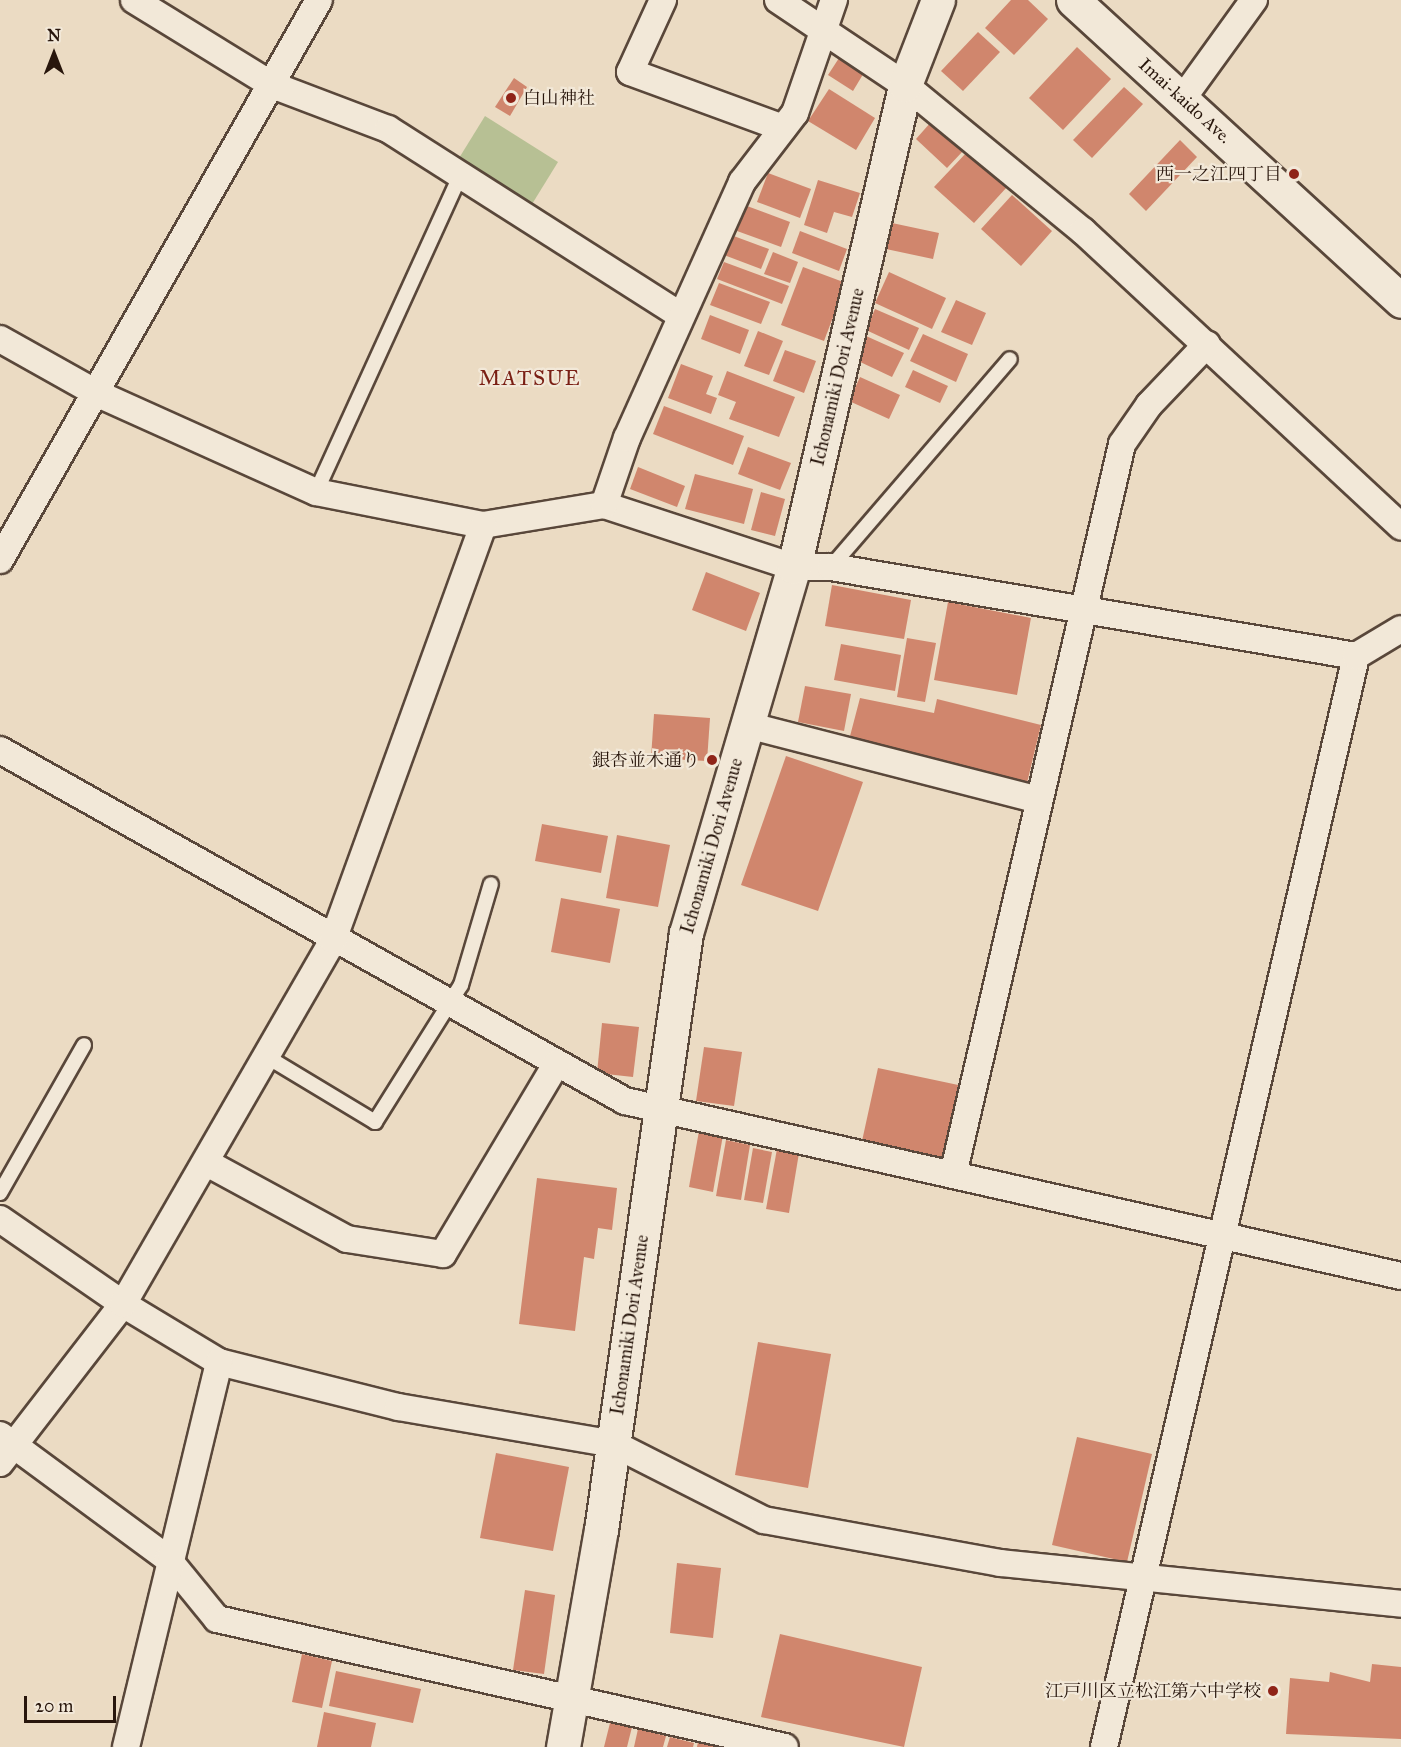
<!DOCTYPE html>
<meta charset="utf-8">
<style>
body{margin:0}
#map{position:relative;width:1401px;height:1747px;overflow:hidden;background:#ebdbc3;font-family:"IM FELL Great Primer","Noto Serif JP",serif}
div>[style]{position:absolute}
.green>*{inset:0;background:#b7c094}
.building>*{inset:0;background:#d0866d}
.roads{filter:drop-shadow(2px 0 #59473a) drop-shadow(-2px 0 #59473a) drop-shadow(0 2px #59473a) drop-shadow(0 -2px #59473a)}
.service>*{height:14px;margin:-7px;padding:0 7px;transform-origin:7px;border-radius:7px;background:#f2e8d8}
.minor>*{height:26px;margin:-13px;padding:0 13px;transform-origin:13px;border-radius:13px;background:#f2e8d8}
.tertiary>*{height:33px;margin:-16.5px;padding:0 16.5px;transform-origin:16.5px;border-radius:16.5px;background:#f2e8d8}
.dots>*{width:16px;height:16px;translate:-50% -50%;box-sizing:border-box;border:3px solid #f2e8d8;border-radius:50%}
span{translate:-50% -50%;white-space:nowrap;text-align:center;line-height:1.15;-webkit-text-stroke:4.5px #f2e8d8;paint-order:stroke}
.poi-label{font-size:18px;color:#28160c}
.left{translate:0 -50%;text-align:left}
.right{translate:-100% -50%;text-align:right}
.street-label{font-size:18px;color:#28160c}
.quarter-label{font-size:21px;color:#7a1f14;letter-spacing:1.5px}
.north{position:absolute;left:24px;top:24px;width:60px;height:60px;-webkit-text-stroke:4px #f2e8d8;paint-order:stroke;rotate:0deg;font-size:16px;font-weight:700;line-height:24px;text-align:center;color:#28160c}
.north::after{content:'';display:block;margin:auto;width:21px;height:27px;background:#28160c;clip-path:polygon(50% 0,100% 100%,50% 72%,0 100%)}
.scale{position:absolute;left:24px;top:1696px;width:92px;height:27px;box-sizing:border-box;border:3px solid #28160c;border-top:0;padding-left:8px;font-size:18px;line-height:21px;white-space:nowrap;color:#28160c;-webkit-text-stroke:4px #f2e8d8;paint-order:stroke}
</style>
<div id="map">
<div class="green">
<i style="clip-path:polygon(485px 116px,558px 162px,529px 209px,456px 163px)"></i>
</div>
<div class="building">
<i style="clip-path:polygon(1011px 0,1028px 0,1048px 19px,1014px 55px,985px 28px)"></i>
<i style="clip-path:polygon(978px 32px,1000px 52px,963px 91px,941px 71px)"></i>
<i style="clip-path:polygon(1077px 47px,1111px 79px,1063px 130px,1029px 98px)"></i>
<i style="clip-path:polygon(841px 55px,865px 71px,853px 91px,828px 75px)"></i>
<i style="clip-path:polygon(514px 78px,527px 87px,510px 116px,495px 107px)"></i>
<i style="clip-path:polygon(1124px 87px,1143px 104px,1092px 158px,1073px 140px)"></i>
<i style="clip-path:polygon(829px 89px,875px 118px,856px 150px,808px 121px)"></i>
<i style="clip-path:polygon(931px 122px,963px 151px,947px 168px,916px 139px)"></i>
<i style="clip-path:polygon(1180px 140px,1197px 157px,1146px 211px,1129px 194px)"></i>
<i style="clip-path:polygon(968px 151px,1007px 187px,974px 223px,934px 187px)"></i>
<i style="clip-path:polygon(768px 173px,811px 189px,800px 218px,757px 202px)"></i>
<i style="clip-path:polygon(818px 180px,860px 193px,852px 217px,834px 212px,827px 233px,804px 225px)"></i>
<i style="clip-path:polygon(1012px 195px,1052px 231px,1021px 266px,981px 229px)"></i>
<i style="clip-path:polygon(747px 206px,790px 222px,781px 247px,737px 231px)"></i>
<i style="clip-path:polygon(892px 223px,939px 233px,933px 259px,886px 249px)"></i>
<i style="clip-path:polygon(800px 231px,847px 249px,839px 271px,792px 253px)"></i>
<i style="clip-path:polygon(731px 235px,769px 249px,761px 269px,724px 255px)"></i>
<i style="clip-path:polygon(773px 252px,798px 262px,790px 283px,764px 274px)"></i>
<i style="clip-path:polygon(724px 262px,789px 286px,782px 304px,717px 279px)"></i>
<i style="clip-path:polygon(803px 267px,846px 283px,824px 341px,781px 325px)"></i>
<i style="clip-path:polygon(889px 272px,946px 298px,932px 329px,875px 303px)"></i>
<i style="clip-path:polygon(719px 283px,770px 302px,761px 324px,710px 305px)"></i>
<i style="clip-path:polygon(956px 300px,986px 313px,972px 345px,941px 332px)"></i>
<i style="clip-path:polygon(875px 309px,919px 328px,909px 350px,866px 330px)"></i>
<i style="clip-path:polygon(710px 315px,749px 330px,740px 354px,701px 339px)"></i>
<i style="clip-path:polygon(758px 331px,783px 341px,769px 375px,744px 366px)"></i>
<i style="clip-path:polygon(923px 334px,968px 354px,956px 382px,910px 361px)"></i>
<i style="clip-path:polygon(866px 336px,904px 353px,892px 377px,856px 360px)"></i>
<i style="clip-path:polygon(785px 350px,816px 361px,804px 393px,773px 381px)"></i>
<i style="clip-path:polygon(681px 364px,713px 376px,706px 394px,717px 398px,711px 414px,668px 398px)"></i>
<i style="clip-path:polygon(913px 370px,948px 386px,940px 403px,905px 387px)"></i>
<i style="clip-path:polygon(727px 371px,795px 397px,779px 437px,729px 419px,736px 402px,718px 395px)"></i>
<i style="clip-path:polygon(860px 377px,900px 395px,889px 419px,849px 401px)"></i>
<i style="clip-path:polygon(664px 406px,744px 436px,733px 465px,653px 434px)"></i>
<i style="clip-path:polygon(748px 447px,791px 463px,780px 490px,738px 474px)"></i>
<i style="clip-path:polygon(638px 467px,685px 486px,677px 507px,630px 489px)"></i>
<i style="clip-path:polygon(695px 474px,753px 489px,744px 524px,685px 509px)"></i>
<i style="clip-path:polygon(761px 492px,785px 499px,775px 536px,751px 530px)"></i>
<i style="clip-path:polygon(706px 572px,760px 593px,746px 631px,692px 610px)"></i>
<i style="clip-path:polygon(832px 585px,911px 600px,904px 639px,825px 626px)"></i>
<i style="clip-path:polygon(948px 602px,1031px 618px,1017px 695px,934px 680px)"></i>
<i style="clip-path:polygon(907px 638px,936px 643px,925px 702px,897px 697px)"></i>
<i style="clip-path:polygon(841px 644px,901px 655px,895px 691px,834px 680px)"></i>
<i style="clip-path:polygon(805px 686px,851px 694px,844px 731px,798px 722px)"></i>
<i style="clip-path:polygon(860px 698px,934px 713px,937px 699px,1041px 725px,1027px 783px,849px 740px)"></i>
<i style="clip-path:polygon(654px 714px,710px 718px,707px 761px,651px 758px)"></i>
<i style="clip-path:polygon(786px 756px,863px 782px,818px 911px,741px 885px)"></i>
<i style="clip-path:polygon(542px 824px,608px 836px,601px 873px,535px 861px)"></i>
<i style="clip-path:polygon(617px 835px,670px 845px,658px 907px,606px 898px)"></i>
<i style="clip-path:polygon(561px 898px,620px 909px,610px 963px,551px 952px)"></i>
<i style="clip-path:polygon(602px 1023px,639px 1027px,633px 1077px,597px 1073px)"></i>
<i style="clip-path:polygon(704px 1047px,742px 1052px,734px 1106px,696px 1101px)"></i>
<i style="clip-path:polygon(878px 1068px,963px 1086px,947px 1159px,862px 1141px)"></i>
<i style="clip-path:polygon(699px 1131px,723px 1135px,713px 1192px,689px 1187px)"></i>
<i style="clip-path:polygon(726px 1140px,750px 1145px,741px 1200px,716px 1196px)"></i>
<i style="clip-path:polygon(753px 1148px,772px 1152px,763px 1203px,744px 1200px)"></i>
<i style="clip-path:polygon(777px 1149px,799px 1153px,789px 1213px,766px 1209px)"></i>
<i style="clip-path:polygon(537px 1178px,617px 1188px,612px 1230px,598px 1228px,594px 1259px,584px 1257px,575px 1331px,519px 1324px)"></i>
<i style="clip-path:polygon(758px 1342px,831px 1354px,808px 1488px,735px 1475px)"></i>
<i style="clip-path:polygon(1077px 1437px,1152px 1454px,1127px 1562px,1052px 1545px)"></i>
<i style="clip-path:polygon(496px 1453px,569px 1467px,553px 1551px,480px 1538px)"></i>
<i style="clip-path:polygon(677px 1563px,721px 1568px,713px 1638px,670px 1633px)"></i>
<i style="clip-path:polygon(525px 1590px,555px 1595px,544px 1674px,513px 1670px)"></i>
<i style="clip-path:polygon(780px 1634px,922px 1667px,904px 1747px,761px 1717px)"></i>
<i style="clip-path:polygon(302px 1654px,332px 1661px,322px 1708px,292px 1702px)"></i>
<i style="clip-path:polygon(1372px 1664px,1401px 1667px,1401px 1739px,1286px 1734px,1290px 1678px,1329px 1682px,1330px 1672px,1370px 1682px)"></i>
<i style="clip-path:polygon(336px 1671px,421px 1689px,413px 1723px,329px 1706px)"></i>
<i style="clip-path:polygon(324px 1712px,376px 1723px,371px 1747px,317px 1747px)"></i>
<i style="clip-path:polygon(610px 1723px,632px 1727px,627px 1747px,604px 1747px)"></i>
<i style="clip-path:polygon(638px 1729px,666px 1736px,663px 1747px,634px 1747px)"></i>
<i style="clip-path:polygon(670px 1737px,694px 1743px,693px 1747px,667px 1747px)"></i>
<i style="clip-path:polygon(698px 1742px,716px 1746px,716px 1747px,697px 1747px)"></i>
</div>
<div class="roads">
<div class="service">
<i style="left:316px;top:492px;width:347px;rotate:-65.5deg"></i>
<i style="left:831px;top:567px;width:274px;rotate:-49.3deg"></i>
<i style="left:269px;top:1058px;width:124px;rotate:31.1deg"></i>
<i style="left:375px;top:1122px;width:162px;rotate:-57.9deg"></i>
<i style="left:461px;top:985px;width:105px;rotate:-73.5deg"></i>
<i style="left:0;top:1193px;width:170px;rotate:-60.4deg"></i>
</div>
<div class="minor">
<i style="left:134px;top:0;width:162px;rotate:31.6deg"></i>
<i style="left:272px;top:85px;width:124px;rotate:20.8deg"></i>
<i style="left:388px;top:129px;width:346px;rotate:32.5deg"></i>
<i style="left:663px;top:0;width:79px;rotate:114.6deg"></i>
<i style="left:630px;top:72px;width:163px;rotate:20.1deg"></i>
<i style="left:778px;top:0;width:153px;rotate:33.8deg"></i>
<i style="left:905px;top:85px;width:230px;rotate:39.4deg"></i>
<i style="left:1083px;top:231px;width:434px;rotate:42.9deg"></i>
<i style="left:1183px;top:98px;width:121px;rotate:-54.1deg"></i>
<i style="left:0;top:339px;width:112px;rotate:29.3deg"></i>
<i style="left:98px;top:394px;width:239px;rotate:24.2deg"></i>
<i style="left:316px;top:492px;width:170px;rotate:11.2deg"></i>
<i style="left:483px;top:525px;width:123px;rotate:-9.4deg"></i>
<i style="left:604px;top:505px;width:200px;rotate:18.1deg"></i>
<i style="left:794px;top:567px;width:37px"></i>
<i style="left:831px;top:567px;width:532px;rotate:9.62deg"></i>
<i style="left:604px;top:505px;width:71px;rotate:-71.1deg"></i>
<i style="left:627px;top:438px;width:281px;rotate:-65.8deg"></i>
<i style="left:742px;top:182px;width:87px;rotate:-52.5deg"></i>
<i style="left:795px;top:113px;width:120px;rotate:-71deg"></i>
<i style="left:0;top:560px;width:644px;rotate:-60.33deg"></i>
<i style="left:747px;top:725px;width:298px;rotate:14.4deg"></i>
<i style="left:0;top:750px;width:717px;rotate:29.32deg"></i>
<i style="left:625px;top:1101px;width:795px;rotate:12.71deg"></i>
<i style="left:207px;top:1163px;width:159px;rotate:28.5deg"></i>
<i style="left:347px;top:1239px;width:97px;rotate:8.9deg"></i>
<i style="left:443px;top:1254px;width:222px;rotate:-59.2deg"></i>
<i style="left:953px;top:1175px;width:750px;rotate:-76.98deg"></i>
<i style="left:1122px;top:444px;width:47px;rotate:-55.3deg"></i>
<i style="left:1149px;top:405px;width:84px;rotate:-46.4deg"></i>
<i style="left:0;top:1219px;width:150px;rotate:34.6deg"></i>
<i style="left:123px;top:1304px;width:112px;rotate:31.1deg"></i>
<i style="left:219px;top:1362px;width:185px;rotate:14.1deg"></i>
<i style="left:398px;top:1407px;width:219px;rotate:9.7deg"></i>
<i style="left:614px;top:1444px;width:168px;rotate:26.9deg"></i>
<i style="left:764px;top:1520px;width:240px;rotate:10.3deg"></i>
<i style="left:1000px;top:1563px;width:403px;rotate:5.8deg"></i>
<i style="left:0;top:1435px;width:209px;rotate:36.4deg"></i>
<i style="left:168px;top:1559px;width:77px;rotate:50.8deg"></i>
<i style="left:217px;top:1619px;width:582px;rotate:12.7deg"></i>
<i style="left:0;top:1463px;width:201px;rotate:-52.3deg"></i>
<i style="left:123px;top:1304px;width:420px;rotate:-60deg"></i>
<i style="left:333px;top:940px;width:441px;rotate:-70.1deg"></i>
<i style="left:126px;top:1747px;width:396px;rotate:-76.4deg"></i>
<i style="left:1104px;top:1747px;width:1120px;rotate:-76.99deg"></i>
<i style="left:1356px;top:656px;width:52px;rotate:-31deg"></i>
</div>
<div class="tertiary">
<i style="left:1073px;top:0;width:445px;rotate:42.5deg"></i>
<i style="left:563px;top:1747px;width:220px;rotate:-80.1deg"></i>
<i style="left:601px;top:1530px;width:603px;rotate:-81.9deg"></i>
<i style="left:686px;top:933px;width:382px;rotate:-73.6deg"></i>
<i style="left:794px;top:567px;width:495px;rotate:-77deg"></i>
<i style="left:905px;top:85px;width:91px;rotate:-68.8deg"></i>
</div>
</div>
<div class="dots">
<i style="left:511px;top:98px;background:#8f2418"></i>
<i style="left:1294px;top:174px;background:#8f2418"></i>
<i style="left:712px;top:760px;background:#8f2418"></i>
<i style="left:1273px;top:1691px;background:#8f2418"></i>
</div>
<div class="poi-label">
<span class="left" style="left:523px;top:98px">白山神社</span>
<span class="right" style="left:1282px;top:174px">西一之江四丁目</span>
<span class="right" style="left:700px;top:760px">銀杏並木通り</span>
<span class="right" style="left:1261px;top:1691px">江戸川区立松江第六中学校</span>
</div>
<div class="street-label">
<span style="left:1185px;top:101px;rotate:42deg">Imai-kaido Ave.</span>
<span style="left:838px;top:377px;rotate:-77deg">Ichonamiki Dori Avenue</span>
<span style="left:712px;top:846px;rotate:-74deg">Ichonamiki Dori Avenue</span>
<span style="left:630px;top:1325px;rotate:-82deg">Ichonamiki Dori Avenue</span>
</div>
<div class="quarter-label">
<span style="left:530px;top:378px">MATSUE</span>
</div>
<div class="north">N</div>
<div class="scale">20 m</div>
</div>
